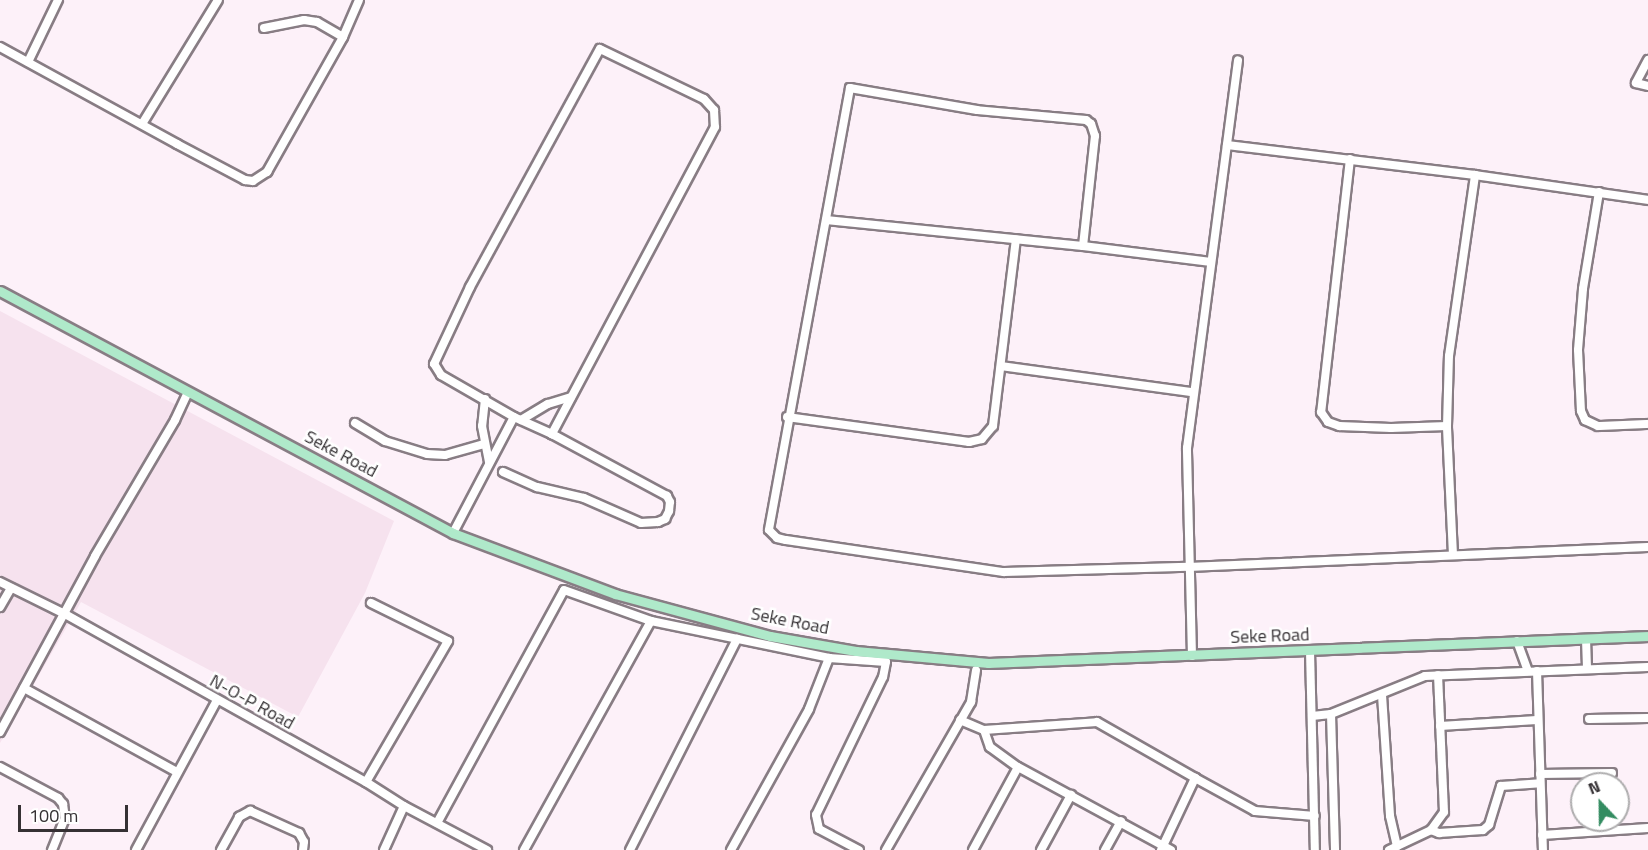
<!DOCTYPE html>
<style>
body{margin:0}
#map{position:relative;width:1648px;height:850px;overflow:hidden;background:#fdf1f9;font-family:"Titillium Web",sans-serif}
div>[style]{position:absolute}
.built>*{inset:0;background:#f6e2ee}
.roads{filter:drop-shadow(2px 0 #887d84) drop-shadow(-2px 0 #887d84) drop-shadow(0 2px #887d84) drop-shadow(0 -2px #887d84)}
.minor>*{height:8px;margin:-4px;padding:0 4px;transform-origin:4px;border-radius:4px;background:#fff}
.major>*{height:9px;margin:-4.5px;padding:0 4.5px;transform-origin:4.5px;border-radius:4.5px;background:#afe9ca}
span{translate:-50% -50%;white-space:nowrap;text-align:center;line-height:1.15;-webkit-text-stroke:5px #fff;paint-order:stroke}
.street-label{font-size:18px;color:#353134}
.north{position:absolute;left:1570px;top:772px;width:60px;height:60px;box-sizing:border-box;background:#fff;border:2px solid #aeadae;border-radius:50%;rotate:338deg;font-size:16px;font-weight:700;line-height:24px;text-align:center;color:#353134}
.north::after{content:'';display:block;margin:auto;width:21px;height:27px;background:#338c61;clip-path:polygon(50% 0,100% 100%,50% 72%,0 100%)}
.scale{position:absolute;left:18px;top:805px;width:110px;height:27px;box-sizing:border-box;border:3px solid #353134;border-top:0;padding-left:8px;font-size:18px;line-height:21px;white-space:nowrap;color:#353134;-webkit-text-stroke:4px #fff;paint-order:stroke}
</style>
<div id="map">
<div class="built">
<i style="clip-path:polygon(0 311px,394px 521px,365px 593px,298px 717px,81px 602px,0 743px)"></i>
</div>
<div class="roads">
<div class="minor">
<i style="left:264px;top:28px;width:41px;rotate:-11.3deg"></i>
<i style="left:304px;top:20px;width:13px;rotate:9deg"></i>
<i style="left:317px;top:22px;width:30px;rotate:30deg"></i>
<i style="left:0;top:47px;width:202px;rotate:28.7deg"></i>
<i style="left:177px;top:144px;width:77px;rotate:27.9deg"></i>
<i style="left:245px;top:180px;width:8px;rotate:7deg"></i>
<i style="left:253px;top:181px;width:17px;rotate:-33deg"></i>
<i style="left:267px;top:172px;width:155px;rotate:-60.6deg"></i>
<i style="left:343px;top:37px;width:40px;rotate:-66.6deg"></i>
<i style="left:1648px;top:60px;width:26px;rotate:118deg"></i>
<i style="left:1636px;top:83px;width:12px;rotate:14deg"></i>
<i style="left:28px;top:62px;width:69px;rotate:-64.2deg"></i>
<i style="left:142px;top:124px;width:145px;rotate:-58.5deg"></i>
<i style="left:1227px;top:145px;width:250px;rotate:6.9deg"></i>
<i style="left:1475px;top:175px;width:175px;rotate:8.2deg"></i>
<i style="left:1350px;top:159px;width:255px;rotate:96.5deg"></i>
<i style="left:1321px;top:412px;width:12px;rotate:55deg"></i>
<i style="left:1328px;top:422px;width:12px;rotate:20deg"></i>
<i style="left:1339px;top:426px;width:52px;rotate:2.2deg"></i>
<i style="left:1391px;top:428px;width:56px;rotate:-2deg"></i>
<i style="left:1599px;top:192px;width:98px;rotate:99.4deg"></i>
<i style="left:1583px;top:289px;width:61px;rotate:94.7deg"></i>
<i style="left:1578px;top:350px;width:61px;rotate:87.2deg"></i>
<i style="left:1581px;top:411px;width:10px;rotate:66deg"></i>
<i style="left:1585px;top:420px;width:14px;rotate:25deg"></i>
<i style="left:1598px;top:426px;width:50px;rotate:-2.3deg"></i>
<i style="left:826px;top:220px;width:258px;rotate:5.8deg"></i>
<i style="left:1211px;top:262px;width:129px;rotate:-172.9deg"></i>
<i style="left:1083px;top:246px;width:111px;rotate:-83.8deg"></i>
<i style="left:1095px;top:136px;width:13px;rotate:-108deg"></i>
<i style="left:1091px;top:124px;width:6px;rotate:-141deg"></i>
<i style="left:1086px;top:120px;width:109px;rotate:-174.8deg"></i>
<i style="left:977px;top:110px;width:129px;rotate:-170.2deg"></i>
<i style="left:850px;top:88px;width:449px;rotate:100.4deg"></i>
<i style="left:769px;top:530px;width:11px;rotate:45deg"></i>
<i style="left:777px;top:538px;width:9px;rotate:13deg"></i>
<i style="left:786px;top:540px;width:220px;rotate:8.4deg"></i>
<i style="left:1004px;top:572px;width:184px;rotate:-1.6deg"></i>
<i style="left:1188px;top:567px;width:460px;rotate:-2.5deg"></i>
<i style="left:1001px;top:366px;width:193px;rotate:7.8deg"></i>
<i style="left:485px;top:399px;width:27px;rotate:96deg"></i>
<i style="left:482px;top:426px;width:37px;rotate:79deg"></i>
<i style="left:787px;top:417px;width:184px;rotate:7.8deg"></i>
<i style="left:969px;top:442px;width:13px;rotate:-13deg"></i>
<i style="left:982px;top:439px;width:17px;rotate:-50deg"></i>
<i style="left:993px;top:426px;width:188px;rotate:-83deg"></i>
<i style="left:521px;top:420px;width:31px;rotate:-31deg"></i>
<i style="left:548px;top:404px;width:24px;rotate:-17deg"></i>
<i style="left:355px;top:423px;width:35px;rotate:31deg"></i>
<i style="left:385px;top:441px;width:44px;rotate:17.2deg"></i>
<i style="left:427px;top:454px;width:18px;rotate:3deg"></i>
<i style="left:445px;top:455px;width:41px;rotate:-15.8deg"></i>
<i style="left:503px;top:472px;width:37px;rotate:24deg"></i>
<i style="left:537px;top:487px;width:48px;rotate:13.2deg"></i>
<i style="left:584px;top:498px;width:62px;rotate:23.7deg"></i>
<i style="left:641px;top:523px;width:17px;rotate:-3deg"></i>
<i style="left:658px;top:522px;width:8px;rotate:-23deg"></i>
<i style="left:665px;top:519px;width:9px;rotate:-63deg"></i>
<i style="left:669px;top:511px;width:9px;rotate:-84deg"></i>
<i style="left:670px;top:502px;width:7px;rotate:-117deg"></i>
<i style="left:667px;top:496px;width:131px;rotate:-151.7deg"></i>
<i style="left:552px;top:434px;width:42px;rotate:-155.9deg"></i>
<i style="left:514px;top:417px;width:84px;rotate:-150.1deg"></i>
<i style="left:441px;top:375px;width:13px;rotate:-122deg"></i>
<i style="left:434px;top:364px;width:85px;rotate:-64.9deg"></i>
<i style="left:470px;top:287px;width:271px;rotate:-61.4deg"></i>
<i style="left:600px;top:49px;width:115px;rotate:25.7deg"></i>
<i style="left:704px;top:99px;width:15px;rotate:48deg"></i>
<i style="left:714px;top:110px;width:17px;rotate:87deg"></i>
<i style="left:715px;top:127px;width:348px;rotate:118deg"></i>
<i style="left:453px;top:533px;width:131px;rotate:-62.3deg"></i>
<i style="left:1453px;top:555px;width:129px;rotate:-92.7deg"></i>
<i style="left:1447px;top:426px;width:70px;rotate:-88.4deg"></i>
<i style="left:1449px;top:356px;width:183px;rotate:-81.8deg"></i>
<i style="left:0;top:582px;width:72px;rotate:26.2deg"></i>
<i style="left:65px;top:614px;width:345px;rotate:29.2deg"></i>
<i style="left:366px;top:782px;width:45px;rotate:32.3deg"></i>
<i style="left:404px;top:806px;width:94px;rotate:27.9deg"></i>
<i style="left:0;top:607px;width:22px;rotate:-60deg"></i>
<i style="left:1586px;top:639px;width:29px;rotate:88deg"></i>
<i style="left:1517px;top:641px;width:32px;rotate:70deg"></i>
<i style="left:1310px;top:651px;width:199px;rotate:88.6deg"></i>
<i style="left:1192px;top:656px;width:208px;rotate:-91.4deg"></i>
<i style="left:1187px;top:448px;width:391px;rotate:-82.5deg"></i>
<i style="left:1537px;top:671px;width:179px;rotate:88.1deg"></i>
<i style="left:24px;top:688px;width:175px;rotate:28.8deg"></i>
<i style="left:1382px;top:695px;width:121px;rotate:86.2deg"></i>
<i style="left:1390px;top:816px;width:31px;rotate:77deg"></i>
<i style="left:1331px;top:714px;width:136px;rotate:88.3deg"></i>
<i style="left:1312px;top:716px;width:19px;rotate:-6deg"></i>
<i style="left:1331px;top:714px;width:101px;rotate:-22deg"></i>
<i style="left:1425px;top:676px;width:223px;rotate:-2.3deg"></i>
<i style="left:1589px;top:719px;width:59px;rotate:-1deg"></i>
<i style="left:960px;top:720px;width:26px;rotate:23deg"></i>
<i style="left:984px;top:730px;width:18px;rotate:71deg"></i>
<i style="left:990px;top:747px;width:34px;rotate:36deg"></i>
<i style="left:1018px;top:767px;width:174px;rotate:28.5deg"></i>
<i style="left:1440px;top:726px;width:97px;rotate:-3.5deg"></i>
<i style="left:984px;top:730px;width:113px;rotate:-4deg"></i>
<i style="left:1097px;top:722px;width:113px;rotate:29.7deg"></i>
<i style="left:0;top:732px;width:200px;rotate:-61.6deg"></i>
<i style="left:95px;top:556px;width:158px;rotate:-59.5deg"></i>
<i style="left:175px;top:420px;width:31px;rotate:-65deg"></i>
<i style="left:0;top:767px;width:66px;rotate:28.1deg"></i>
<i style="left:58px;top:798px;width:8px;rotate:50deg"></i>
<i style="left:63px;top:804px;width:14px;rotate:82deg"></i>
<i style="left:65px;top:818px;width:35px;rotate:112deg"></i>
<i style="left:1540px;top:774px;width:72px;rotate:-0.8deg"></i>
<i style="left:366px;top:782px;width:163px;rotate:-59.8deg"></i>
<i style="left:448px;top:641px;width:86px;rotate:-153.7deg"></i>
<i style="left:437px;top:823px;width:265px;rotate:-61.4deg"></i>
<i style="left:564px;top:590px;width:92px;rotate:19.6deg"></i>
<i style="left:651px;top:621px;width:182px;rotate:11.7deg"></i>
<i style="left:829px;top:658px;width:57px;rotate:4deg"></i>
<i style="left:886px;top:662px;width:15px;rotate:101deg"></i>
<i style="left:883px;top:677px;width:153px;rotate:115.9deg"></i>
<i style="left:816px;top:815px;width:14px;rotate:78deg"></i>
<i style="left:819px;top:829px;width:45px;rotate:27.7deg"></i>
<i style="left:1431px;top:830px;width:9px;rotate:21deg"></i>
<i style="left:1439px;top:833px;width:44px;rotate:-3.9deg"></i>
<i style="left:1483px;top:830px;width:8px;rotate:-40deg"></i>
<i style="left:1489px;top:825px;width:41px;rotate:-72.9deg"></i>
<i style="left:1501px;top:786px;width:39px;rotate:-4deg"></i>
<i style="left:1542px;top:835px;width:106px;rotate:-3.8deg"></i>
<i style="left:136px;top:850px;width:170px;rotate:-61.6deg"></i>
<i style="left:221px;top:850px;width:38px;rotate:-61deg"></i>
<i style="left:239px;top:817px;width:13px;rotate:-29deg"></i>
<i style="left:250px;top:811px;width:54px;rotate:24.2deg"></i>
<i style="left:299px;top:833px;width:10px;rotate:61deg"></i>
<i style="left:304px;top:842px;width:8px;rotate:97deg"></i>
<i style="left:384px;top:850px;width:48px;rotate:-65.6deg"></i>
<i style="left:524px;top:850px;width:262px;rotate:-61deg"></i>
<i style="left:630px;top:850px;width:237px;rotate:-63.1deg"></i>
<i style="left:731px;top:850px;width:161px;rotate:-61deg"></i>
<i style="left:809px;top:709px;width:55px;rotate:-68.6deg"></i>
<i style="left:886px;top:850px;width:171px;rotate:-60.1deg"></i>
<i style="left:971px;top:702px;width:32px;rotate:-81deg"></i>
<i style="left:973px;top:850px;width:94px;rotate:-61.5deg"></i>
<i style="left:1041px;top:850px;width:63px;rotate:-61.4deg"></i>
<i style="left:1105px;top:850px;width:33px;rotate:-61deg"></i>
<i style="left:1161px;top:850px;width:80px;rotate:-64.7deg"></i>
<i style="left:1195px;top:778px;width:68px;rotate:28.8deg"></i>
<i style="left:1255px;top:811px;width:60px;rotate:4.8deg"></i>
<i style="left:1389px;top:850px;width:47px;rotate:-25.5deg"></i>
<i style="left:1431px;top:830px;width:22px;rotate:-54deg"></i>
<i style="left:1444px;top:812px;width:137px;rotate:-92.5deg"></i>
</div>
<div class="major">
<i style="left:0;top:291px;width:514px;rotate:28.11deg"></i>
<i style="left:453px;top:533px;width:173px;rotate:20.6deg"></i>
<i style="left:615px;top:594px;width:161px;rotate:15.2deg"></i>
<i style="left:770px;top:636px;width:87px;rotate:9.9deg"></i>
<i style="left:856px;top:651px;width:133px;rotate:5.2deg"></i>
<i style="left:988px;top:663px;width:661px;rotate:-2.34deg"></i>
</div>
</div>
<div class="street-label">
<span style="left:341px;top:454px;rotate:28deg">Seke Road</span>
<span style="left:790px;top:621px;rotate:11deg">Seke Road</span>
<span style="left:1270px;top:636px;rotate:-2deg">Seke Road</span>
<span style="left:252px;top:702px;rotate:29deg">N-O-P Road</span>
</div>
<div class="north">N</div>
<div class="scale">100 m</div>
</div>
